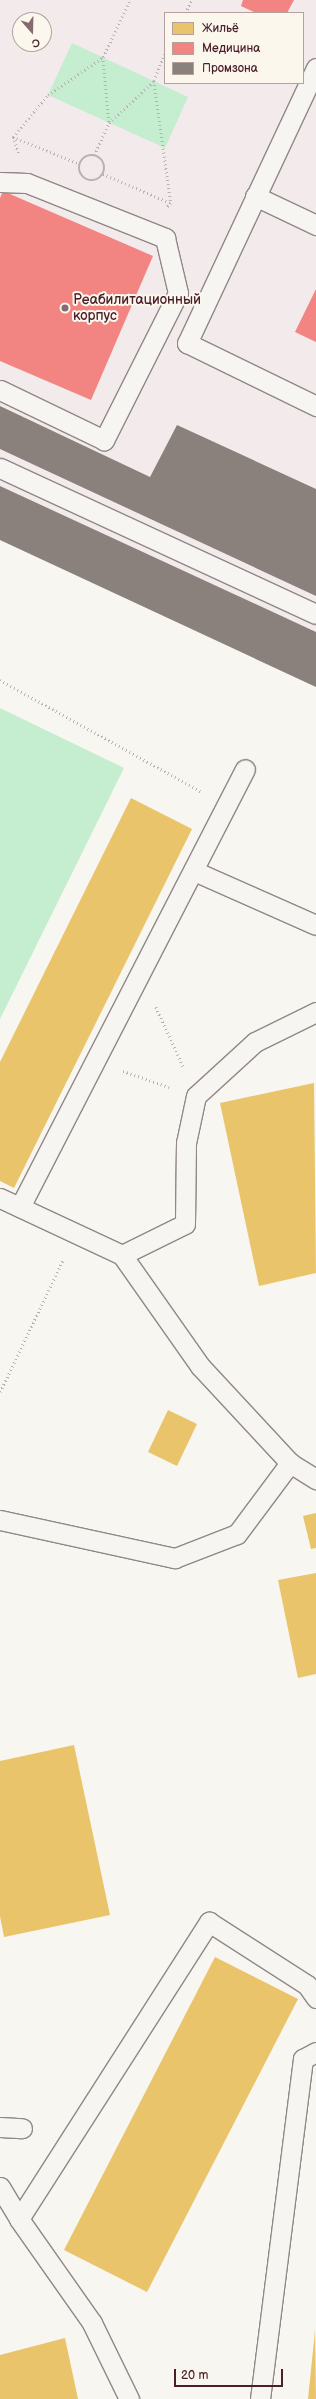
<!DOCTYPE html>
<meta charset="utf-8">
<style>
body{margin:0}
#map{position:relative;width:316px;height:2399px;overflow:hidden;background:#f8f6f0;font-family:"Balsamiq Sans",sans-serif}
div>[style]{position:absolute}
.built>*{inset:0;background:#f3eaeb}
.green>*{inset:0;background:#c5edcf}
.homes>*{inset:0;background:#e9c46a}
.health>*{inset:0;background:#f28482}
.industry>*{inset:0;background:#8a817c}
.path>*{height:2.5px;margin-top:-1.25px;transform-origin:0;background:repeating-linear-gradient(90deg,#b8b3b1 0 1px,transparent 0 4px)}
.path>.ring{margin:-1.25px;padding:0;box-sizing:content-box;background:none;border:2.5px solid #b8b3b1;border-radius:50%}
.roads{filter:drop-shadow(1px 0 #918787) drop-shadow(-1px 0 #918787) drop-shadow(0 1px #918787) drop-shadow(0 -1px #918787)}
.lane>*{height:19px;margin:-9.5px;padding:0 9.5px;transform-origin:9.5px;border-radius:9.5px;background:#f6f5f1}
.dots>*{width:11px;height:11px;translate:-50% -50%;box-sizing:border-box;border:2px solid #fbf7ec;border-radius:50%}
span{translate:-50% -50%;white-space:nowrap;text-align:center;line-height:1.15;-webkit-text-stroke:4px #fbf7ec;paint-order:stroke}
.poi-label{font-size:14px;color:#4a1f2b}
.left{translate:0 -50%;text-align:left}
.legend{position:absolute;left:164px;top:12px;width:140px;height:72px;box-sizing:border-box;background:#fbf7ec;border:1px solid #b4a19f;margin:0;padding:5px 7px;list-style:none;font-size:12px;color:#4a1f2b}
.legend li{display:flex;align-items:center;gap:8px;height:20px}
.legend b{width:20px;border:1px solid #b4a19f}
.north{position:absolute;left:12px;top:12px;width:40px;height:40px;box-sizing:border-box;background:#fbf7ec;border:1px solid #b4a19f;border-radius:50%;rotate:160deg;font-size:11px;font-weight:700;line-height:16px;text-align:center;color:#4a1f2b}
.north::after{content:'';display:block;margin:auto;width:14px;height:18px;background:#876a70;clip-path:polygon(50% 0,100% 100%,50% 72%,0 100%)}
.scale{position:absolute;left:174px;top:2369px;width:109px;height:18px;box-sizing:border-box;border:2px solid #4a1f2b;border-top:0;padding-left:5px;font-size:12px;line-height:14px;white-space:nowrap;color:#4a1f2b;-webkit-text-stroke:3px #fbf7ec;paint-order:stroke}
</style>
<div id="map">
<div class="built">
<i style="clip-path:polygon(evenodd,0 0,316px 0,316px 687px,0 540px,0 0,165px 13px,303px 13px,303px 83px,165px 83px,165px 13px,0 0,20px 20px,44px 20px,44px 44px,20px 44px,20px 20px)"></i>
</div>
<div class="green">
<i style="clip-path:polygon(72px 43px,188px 97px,165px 148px,48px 95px)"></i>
<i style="clip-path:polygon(0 708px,124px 768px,0 1019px)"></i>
</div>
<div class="homes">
<i style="clip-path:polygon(131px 798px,192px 829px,14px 1188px,0 1181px,0 1062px)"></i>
<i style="clip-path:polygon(314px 1083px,316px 1273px,259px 1286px,220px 1103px)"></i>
<i style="clip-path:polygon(168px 1410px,197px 1424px,177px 1466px,148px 1452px)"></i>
<i style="clip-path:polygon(316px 1513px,316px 1548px,311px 1549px,303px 1516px)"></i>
<i style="clip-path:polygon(316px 1573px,316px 1674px,298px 1678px,278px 1580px)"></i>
<i style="clip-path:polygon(74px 1745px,110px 1915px,4px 1937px,0 1916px,0 1761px)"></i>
<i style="clip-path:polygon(215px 1957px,298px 1999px,147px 2292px,64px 2250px)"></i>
<i style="clip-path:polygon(315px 2329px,316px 2399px,308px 2399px,314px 2341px)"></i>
<i style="clip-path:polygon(65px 2338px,78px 2399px,0 2399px,0 2355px)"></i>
</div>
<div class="health">
<i style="clip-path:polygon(243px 0,294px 0,287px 13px,256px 13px,241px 6px)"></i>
<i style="clip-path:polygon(3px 191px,153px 256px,91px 400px,0 361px,0 198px)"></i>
<i style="clip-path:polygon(316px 289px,316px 342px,295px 332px)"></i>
</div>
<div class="industry">
<i style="clip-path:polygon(0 406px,150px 477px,177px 425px,316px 489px,316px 596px,0 449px)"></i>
<i style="clip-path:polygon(0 486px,316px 632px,316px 687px,0 540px)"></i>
</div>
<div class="path">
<i style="left:185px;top:13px;width:15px;rotate:-62deg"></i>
<i style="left:165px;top:54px;width:29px;rotate:112deg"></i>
<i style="left:154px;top:81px;width:123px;rotate:82.1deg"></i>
<i style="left:171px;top:203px;width:6px;rotate:135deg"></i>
<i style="left:103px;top:57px;width:65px;rotate:84.7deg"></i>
<i style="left:13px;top:137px;width:72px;rotate:21.9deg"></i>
<i style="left:18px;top:153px;width:17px;rotate:-107deg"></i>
<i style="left:13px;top:137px;width:55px;rotate:-50.2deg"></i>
<i style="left:48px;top:95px;width:67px;rotate:-34.6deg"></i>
<i style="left:103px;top:57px;width:63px;rotate:-64.7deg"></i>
<i style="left:94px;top:155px;width:35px;rotate:-65deg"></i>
<i style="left:109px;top:123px;width:62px;rotate:-43deg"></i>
<i class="ring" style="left:79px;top:155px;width:23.5px;height:23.5px"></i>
<i style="left:103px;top:174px;width:74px;rotate:23.1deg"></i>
<i style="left:0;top:680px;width:231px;rotate:29deg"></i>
<i style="left:156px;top:1007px;width:67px;rotate:65.3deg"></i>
<i style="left:123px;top:1071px;width:49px;rotate:19.2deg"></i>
<i style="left:0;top:1392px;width:146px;rotate:-64.5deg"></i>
</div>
<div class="roads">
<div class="lane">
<i style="left:316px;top:68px;width:304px;rotate:115.1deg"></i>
<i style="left:187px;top:343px;width:144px;rotate:26deg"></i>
<i style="left:0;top:182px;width:27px;rotate:2deg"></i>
<i style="left:27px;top:183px;width:149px;rotate:21.7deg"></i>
<i style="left:165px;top:238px;width:57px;rotate:76.7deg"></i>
<i style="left:178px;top:293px;width:165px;rotate:116.7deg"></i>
<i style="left:104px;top:440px;width:115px;rotate:-154.3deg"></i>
<i style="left:255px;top:196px;width:68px;rotate:25.4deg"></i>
<i style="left:0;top:468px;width:348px;rotate:24.8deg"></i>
<i style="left:194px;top:871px;width:133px;rotate:23.9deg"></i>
<i style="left:0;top:1198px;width:135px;rotate:25deg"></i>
<i style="left:122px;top:1255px;width:70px;rotate:-26.2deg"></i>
<i style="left:185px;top:1224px;width:81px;rotate:-89.3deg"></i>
<i style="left:186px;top:1143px;width:48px;rotate:-78deg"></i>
<i style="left:196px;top:1096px;width:80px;rotate:-42.5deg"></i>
<i style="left:255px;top:1042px;width:68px;rotate:-26.2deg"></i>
<i style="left:20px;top:1207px;width:492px;rotate:-62.8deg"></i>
<i style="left:122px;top:1255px;width:136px;rotate:54.9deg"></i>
<i style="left:200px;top:1366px;width:132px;rotate:47.1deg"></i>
<i style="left:290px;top:1463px;width:31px;rotate:32deg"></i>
<i style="left:0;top:1520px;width:179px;rotate:12.3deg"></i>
<i style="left:175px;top:1558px;width:66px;rotate:-21.2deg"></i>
<i style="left:237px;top:1534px;width:89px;rotate:-53.3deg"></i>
<i style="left:0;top:2127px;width:22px;rotate:3deg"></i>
<i style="left:0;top:2187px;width:37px;rotate:59deg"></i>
<i style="left:19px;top:2219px;width:127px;rotate:54.9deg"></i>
<i style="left:92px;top:2323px;width:85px;rotate:64deg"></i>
<i style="left:19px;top:2219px;width:353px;rotate:-57.4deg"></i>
<i style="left:209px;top:1922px;width:117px;rotate:32.7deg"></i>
<i style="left:307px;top:1985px;width:16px;rotate:55deg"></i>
<i style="left:260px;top:2399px;width:343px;rotate:-82.8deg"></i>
<i style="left:303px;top:2059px;width:15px;rotate:-28deg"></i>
</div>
</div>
<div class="dots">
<i style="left:65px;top:308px;background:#876a70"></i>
</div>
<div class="poi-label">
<span class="left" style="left:73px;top:308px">Реабилитационный<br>корпус</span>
</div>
<ul class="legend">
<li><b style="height:11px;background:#e9c46a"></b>Жильё</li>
<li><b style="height:11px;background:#f28482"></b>Медицина</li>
<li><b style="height:11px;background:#8a817c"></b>Промзона</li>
</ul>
<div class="north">С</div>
<div class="scale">20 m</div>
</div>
